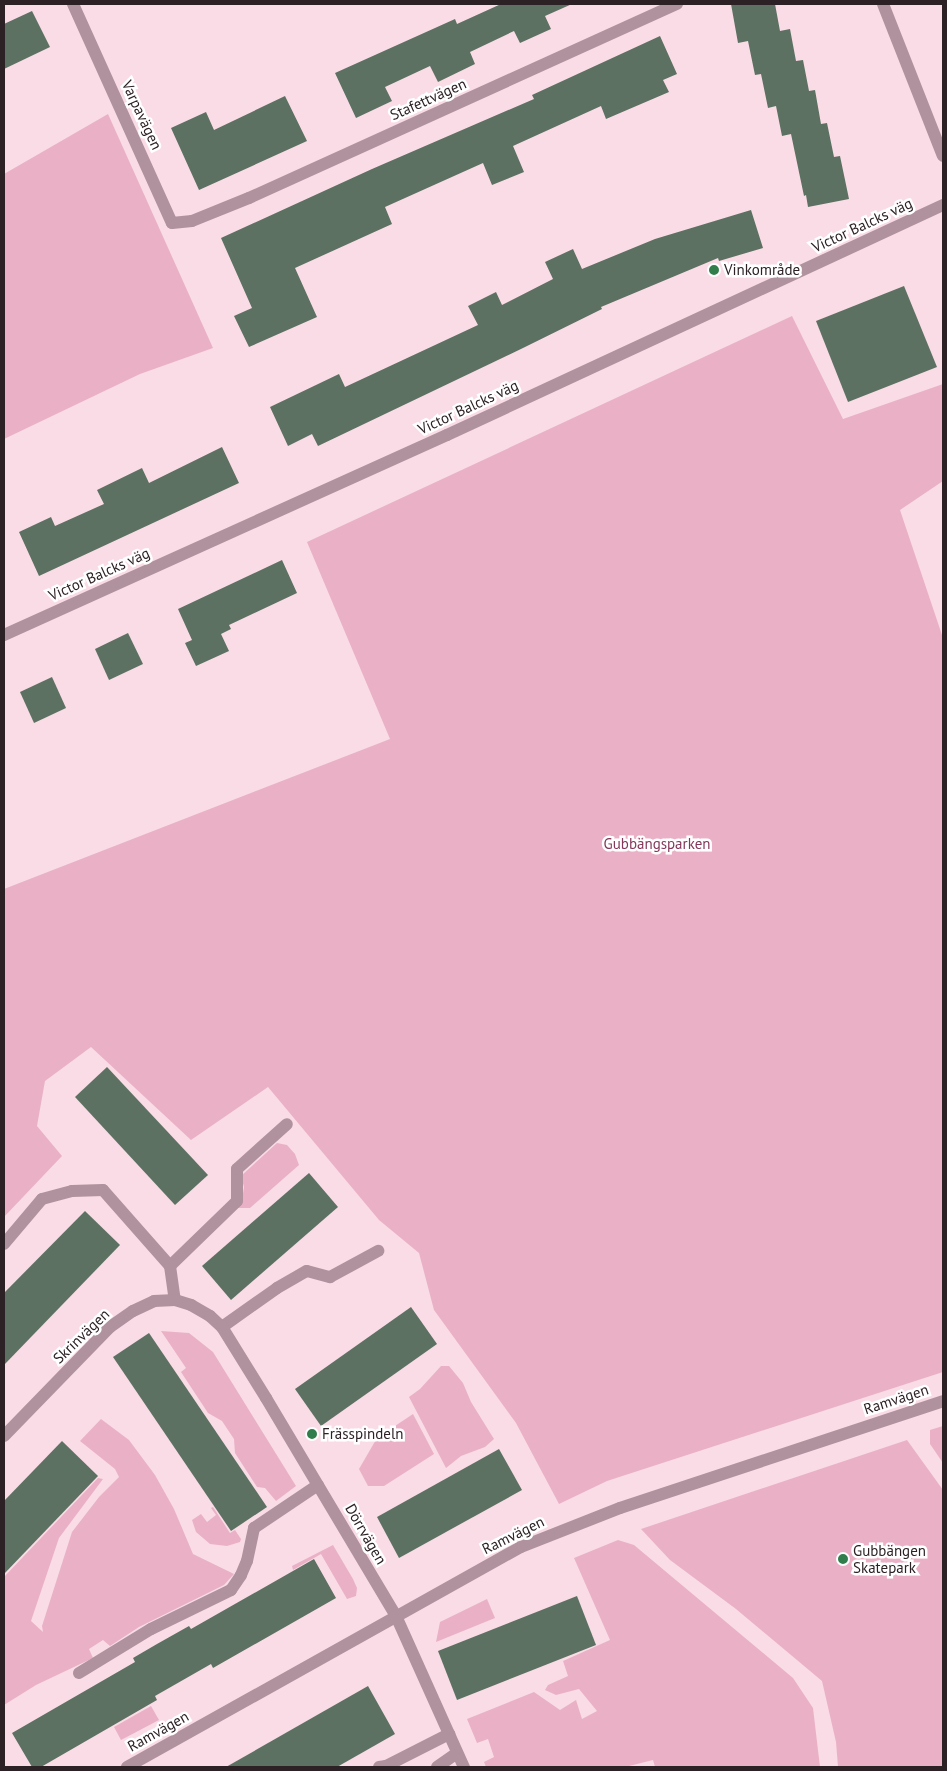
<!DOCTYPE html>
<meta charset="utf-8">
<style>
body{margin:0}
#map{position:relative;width:947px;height:1771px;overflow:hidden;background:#f9dce6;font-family:"PT Sans",sans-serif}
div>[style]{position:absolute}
.green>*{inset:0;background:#eab1c6}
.building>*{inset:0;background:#5c7161}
.service>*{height:12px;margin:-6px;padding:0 6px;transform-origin:6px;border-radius:6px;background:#af929d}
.minor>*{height:12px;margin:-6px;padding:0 6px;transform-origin:6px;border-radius:6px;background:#af929d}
.dots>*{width:14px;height:14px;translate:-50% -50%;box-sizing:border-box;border:2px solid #fff;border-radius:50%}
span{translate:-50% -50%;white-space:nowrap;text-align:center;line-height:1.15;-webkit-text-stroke:5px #fff;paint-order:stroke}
.street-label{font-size:15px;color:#2c2226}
.poi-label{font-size:15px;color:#2c2226}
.left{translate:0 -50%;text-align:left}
.park-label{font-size:15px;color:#84375a}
.frame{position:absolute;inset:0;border:5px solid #2c2226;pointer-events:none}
</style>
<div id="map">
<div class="green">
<i style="clip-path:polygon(108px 114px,213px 348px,140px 374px,4px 439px,4px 174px)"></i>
<i style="clip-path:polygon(792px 316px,843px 419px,943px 384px,943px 481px,900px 510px,943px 638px,943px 1372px,607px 1481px,559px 1504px,516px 1423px,434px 1310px,419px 1253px,379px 1220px,268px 1087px,191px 1140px,91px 1047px,45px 1081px,37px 1126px,62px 1156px,4px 1217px,4px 889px,390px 739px,307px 542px)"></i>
<i style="clip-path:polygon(277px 1143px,287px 1145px,295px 1154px,299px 1165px,250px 1208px,237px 1208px,242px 1200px,244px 1187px,241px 1176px)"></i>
<i style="clip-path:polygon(161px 1331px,189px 1333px,213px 1352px,296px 1486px,276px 1501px,265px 1488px,257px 1487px,235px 1453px,234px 1439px,222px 1421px,208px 1413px,181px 1372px,186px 1368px)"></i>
<i style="clip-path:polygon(441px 1366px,449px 1366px,463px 1383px,471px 1402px,494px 1439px,485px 1447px,461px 1456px,446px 1468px,409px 1397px,420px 1389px)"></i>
<i style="clip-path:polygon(413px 1414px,434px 1454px,384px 1486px,368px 1486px,359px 1469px,377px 1438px)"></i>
<i style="clip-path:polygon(101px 1419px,129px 1440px,155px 1475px,174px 1509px,193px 1554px,234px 1574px,224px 1585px,139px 1627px,110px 1646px,103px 1640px,89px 1649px,93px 1658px,36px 1685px,4px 1705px,4px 1577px,98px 1478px,103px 1479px,59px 1538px,31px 1621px,43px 1632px,42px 1626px,72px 1532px,99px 1497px,119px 1477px,115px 1469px,80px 1441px)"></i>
<i style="clip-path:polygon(943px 1426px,943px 1463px,930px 1444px,930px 1430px)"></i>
<i style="clip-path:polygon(907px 1440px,943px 1490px,943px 1767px,838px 1767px,836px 1742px,822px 1681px,736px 1609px,670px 1560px,641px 1529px)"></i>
<i style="clip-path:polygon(213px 1507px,230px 1533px,235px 1530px,241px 1539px,240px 1542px,227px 1546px,210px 1544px,196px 1532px,192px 1520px,201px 1514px,207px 1522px,216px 1515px,211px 1508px)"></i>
<i style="clip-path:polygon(618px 1540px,634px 1545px,793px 1678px,813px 1708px,820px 1767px,655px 1767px,653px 1760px,625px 1767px,486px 1767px,484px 1762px,494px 1757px,488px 1739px,477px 1743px,467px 1719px,534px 1692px,560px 1710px,576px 1700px,582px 1719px,597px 1711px,579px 1689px,556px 1695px,545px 1690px,548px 1685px,568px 1676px,563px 1661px,610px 1640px,574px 1558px)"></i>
<i style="clip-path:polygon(333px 1545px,353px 1579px,357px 1588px,356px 1596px,347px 1599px,321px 1554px,293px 1570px,292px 1566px)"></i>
<i style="clip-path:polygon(487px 1599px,495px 1618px,436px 1642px,440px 1622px)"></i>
<i style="clip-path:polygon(151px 1706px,159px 1720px,121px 1740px,114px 1727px)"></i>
</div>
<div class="building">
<i style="clip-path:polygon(501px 4px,572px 4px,545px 16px,551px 29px,520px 43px,514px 31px,470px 52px,475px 64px,438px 82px,430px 66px,385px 87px,392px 101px,356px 118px,335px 73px,455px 19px,457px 24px)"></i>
<i style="clip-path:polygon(731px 4px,775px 4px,780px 31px,790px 29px,796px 61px,803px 60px,809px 91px,815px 90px,821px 124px,827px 123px,834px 157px,840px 156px,849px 199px,808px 207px,806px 195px,804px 196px,791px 134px,782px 136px,776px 106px,768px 108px,761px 74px,755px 75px,748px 41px,738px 43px)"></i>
<i style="clip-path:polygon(32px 11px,50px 47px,4px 69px,4px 24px)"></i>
<i style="clip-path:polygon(660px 36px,677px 74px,663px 80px,669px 92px,606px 119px,601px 106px,513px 146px,524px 172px,492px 185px,483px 163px,385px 207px,392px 224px,295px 268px,317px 317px,249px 347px,234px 316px,252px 308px,221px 238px,372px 169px,534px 99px,532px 95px)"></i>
<i style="clip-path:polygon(285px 96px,307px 141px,199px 190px,171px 128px,206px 112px,214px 130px)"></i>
<i style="clip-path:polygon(751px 210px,763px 248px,719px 261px,718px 258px,601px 307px,602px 309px,523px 348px,318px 446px,312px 434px,288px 446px,270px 407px,339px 374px,345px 387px,478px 325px,468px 306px,496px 292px,502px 305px,553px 279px,545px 262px,573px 249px,582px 269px,655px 239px)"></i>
<i style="clip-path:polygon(904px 286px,937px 367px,848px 402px,816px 321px)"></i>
<i style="clip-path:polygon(222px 447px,239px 483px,39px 576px,19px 532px,51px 517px,55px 526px,104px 504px,97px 490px,142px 468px,149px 483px)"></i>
<i style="clip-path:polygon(282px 560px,297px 593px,229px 625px,231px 629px,221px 634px,229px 651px,196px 666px,185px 643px,192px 640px,178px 609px)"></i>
<i style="clip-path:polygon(128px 633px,143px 664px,109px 680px,95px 649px)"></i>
<i style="clip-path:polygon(52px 677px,66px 708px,34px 723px,20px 692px)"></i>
<i style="clip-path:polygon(107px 1067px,208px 1175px,175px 1205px,75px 1097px)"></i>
<i style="clip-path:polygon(309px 1173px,338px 1207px,231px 1300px,202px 1266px)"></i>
<i style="clip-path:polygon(85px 1211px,120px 1245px,4px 1365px,4px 1293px)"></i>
<i style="clip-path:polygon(411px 1307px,437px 1344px,321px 1426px,295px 1389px)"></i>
<i style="clip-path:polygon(149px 1333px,267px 1507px,231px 1531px,113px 1357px)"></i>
<i style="clip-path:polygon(62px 1441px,98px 1476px,4px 1574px,4px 1501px)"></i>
<i style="clip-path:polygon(499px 1449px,522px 1490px,399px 1558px,377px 1517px)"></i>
<i style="clip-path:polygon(314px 1559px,336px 1598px,213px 1668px,211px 1664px,155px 1696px,157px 1700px,41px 1767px,32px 1767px,12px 1733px,135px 1662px,133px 1658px,157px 1644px,189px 1626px,191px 1629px)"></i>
<i style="clip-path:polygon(577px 1596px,596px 1645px,457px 1700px,438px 1651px)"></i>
<i style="clip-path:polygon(368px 1686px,395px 1734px,337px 1767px,226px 1767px)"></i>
</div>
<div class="service">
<i style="left:4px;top:1244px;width:59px;rotate:-49.8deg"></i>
<i style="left:42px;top:1199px;width:31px;rotate:-15deg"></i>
<i style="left:72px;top:1191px;width:31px;rotate:-2deg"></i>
<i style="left:103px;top:1190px;width:101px;rotate:48.6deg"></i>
<i style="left:170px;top:1266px;width:34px;rotate:82deg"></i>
<i style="left:170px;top:1266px;width:93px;rotate:-44.1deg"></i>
<i style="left:237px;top:1201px;width:32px;rotate:-90deg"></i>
<i style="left:237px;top:1169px;width:67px;rotate:-42deg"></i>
<i style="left:222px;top:1327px;width:67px;rotate:-35.3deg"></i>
<i style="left:277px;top:1288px;width:34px;rotate:-30deg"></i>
<i style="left:307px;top:1271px;width:24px;rotate:15deg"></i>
<i style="left:330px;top:1277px;width:55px;rotate:-28.4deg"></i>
<i style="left:79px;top:1673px;width:84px;rotate:-31.4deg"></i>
<i style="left:151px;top:1629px;width:89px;rotate:-26deg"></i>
<i style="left:231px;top:1590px;width:18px;rotate:-56deg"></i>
<i style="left:241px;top:1575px;width:15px;rotate:-67deg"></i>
<i style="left:247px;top:1561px;width:34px;rotate:-78deg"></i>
<i style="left:254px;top:1528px;width:77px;rotate:-33.9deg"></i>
<i style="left:379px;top:1767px;width:7px;rotate:-8deg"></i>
<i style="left:386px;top:1766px;width:71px;rotate:-26.9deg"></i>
<i style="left:437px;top:1767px;width:24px;rotate:-35deg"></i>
</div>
<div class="minor">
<i style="left:73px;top:4px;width:240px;rotate:65.7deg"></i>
<i style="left:172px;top:223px;width:20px;rotate:-6deg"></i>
<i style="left:192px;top:221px;width:61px;rotate:-22deg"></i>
<i style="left:249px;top:198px;width:470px;rotate:-24.4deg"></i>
<i style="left:883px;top:4px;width:163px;rotate:68.5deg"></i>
<i style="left:4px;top:635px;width:486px;rotate:-24.3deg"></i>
<i style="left:447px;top:435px;width:547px;rotate:-24.88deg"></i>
<i style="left:4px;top:1436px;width:152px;rotate:-45.8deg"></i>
<i style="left:110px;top:1327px;width:28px;rotate:-35deg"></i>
<i style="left:133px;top:1311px;width:23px;rotate:-25deg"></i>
<i style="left:154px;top:1301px;width:21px;rotate:-3deg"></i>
<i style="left:175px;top:1300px;width:17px;rotate:17deg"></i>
<i style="left:191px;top:1305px;width:22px;rotate:30deg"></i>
<i style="left:210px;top:1316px;width:16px;rotate:43deg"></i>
<i style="left:222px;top:1327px;width:84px;rotate:58.2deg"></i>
<i style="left:266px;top:1398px;width:254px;rotate:59.2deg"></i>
<i style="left:396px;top:1616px;width:166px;rotate:65.8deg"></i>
<i style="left:127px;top:1767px;width:451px;rotate:-29.2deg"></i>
<i style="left:521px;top:1547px;width:106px;rotate:-21.5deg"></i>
<i style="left:620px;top:1508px;width:340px;rotate:-18.3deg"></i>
</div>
<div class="dots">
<i style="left:714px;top:270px;background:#317d4b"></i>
<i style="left:312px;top:1434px;background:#317d4b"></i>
<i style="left:843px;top:1559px;background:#317d4b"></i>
</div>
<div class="street-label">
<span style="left:428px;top:99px;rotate:-24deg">Stafettvägen</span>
<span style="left:142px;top:115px;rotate:65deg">Varpavägen</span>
<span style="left:862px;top:225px;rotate:-25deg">Victor Balcks väg</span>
<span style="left:468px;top:407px;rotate:-25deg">Victor Balcks väg</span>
<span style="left:99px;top:574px;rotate:-24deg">Victor Balcks väg</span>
<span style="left:81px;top:1336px;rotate:-44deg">Skrinvägen</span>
<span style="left:896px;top:1399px;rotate:-18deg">Ramvägen</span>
<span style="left:366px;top:1534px;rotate:60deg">Dörrvägen</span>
<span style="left:513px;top:1535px;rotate:-26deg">Ramvägen</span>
<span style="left:158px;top:1731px;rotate:-29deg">Ramvägen</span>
</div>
<div class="poi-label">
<span class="left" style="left:724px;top:270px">Vinkområde</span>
<span class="left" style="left:322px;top:1434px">Frässpindeln</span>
<span class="left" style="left:853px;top:1559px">Gubbängen<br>Skatepark</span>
</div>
<div class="park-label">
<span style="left:657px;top:844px">Gubbängsparken</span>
</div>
<div class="frame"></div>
</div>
